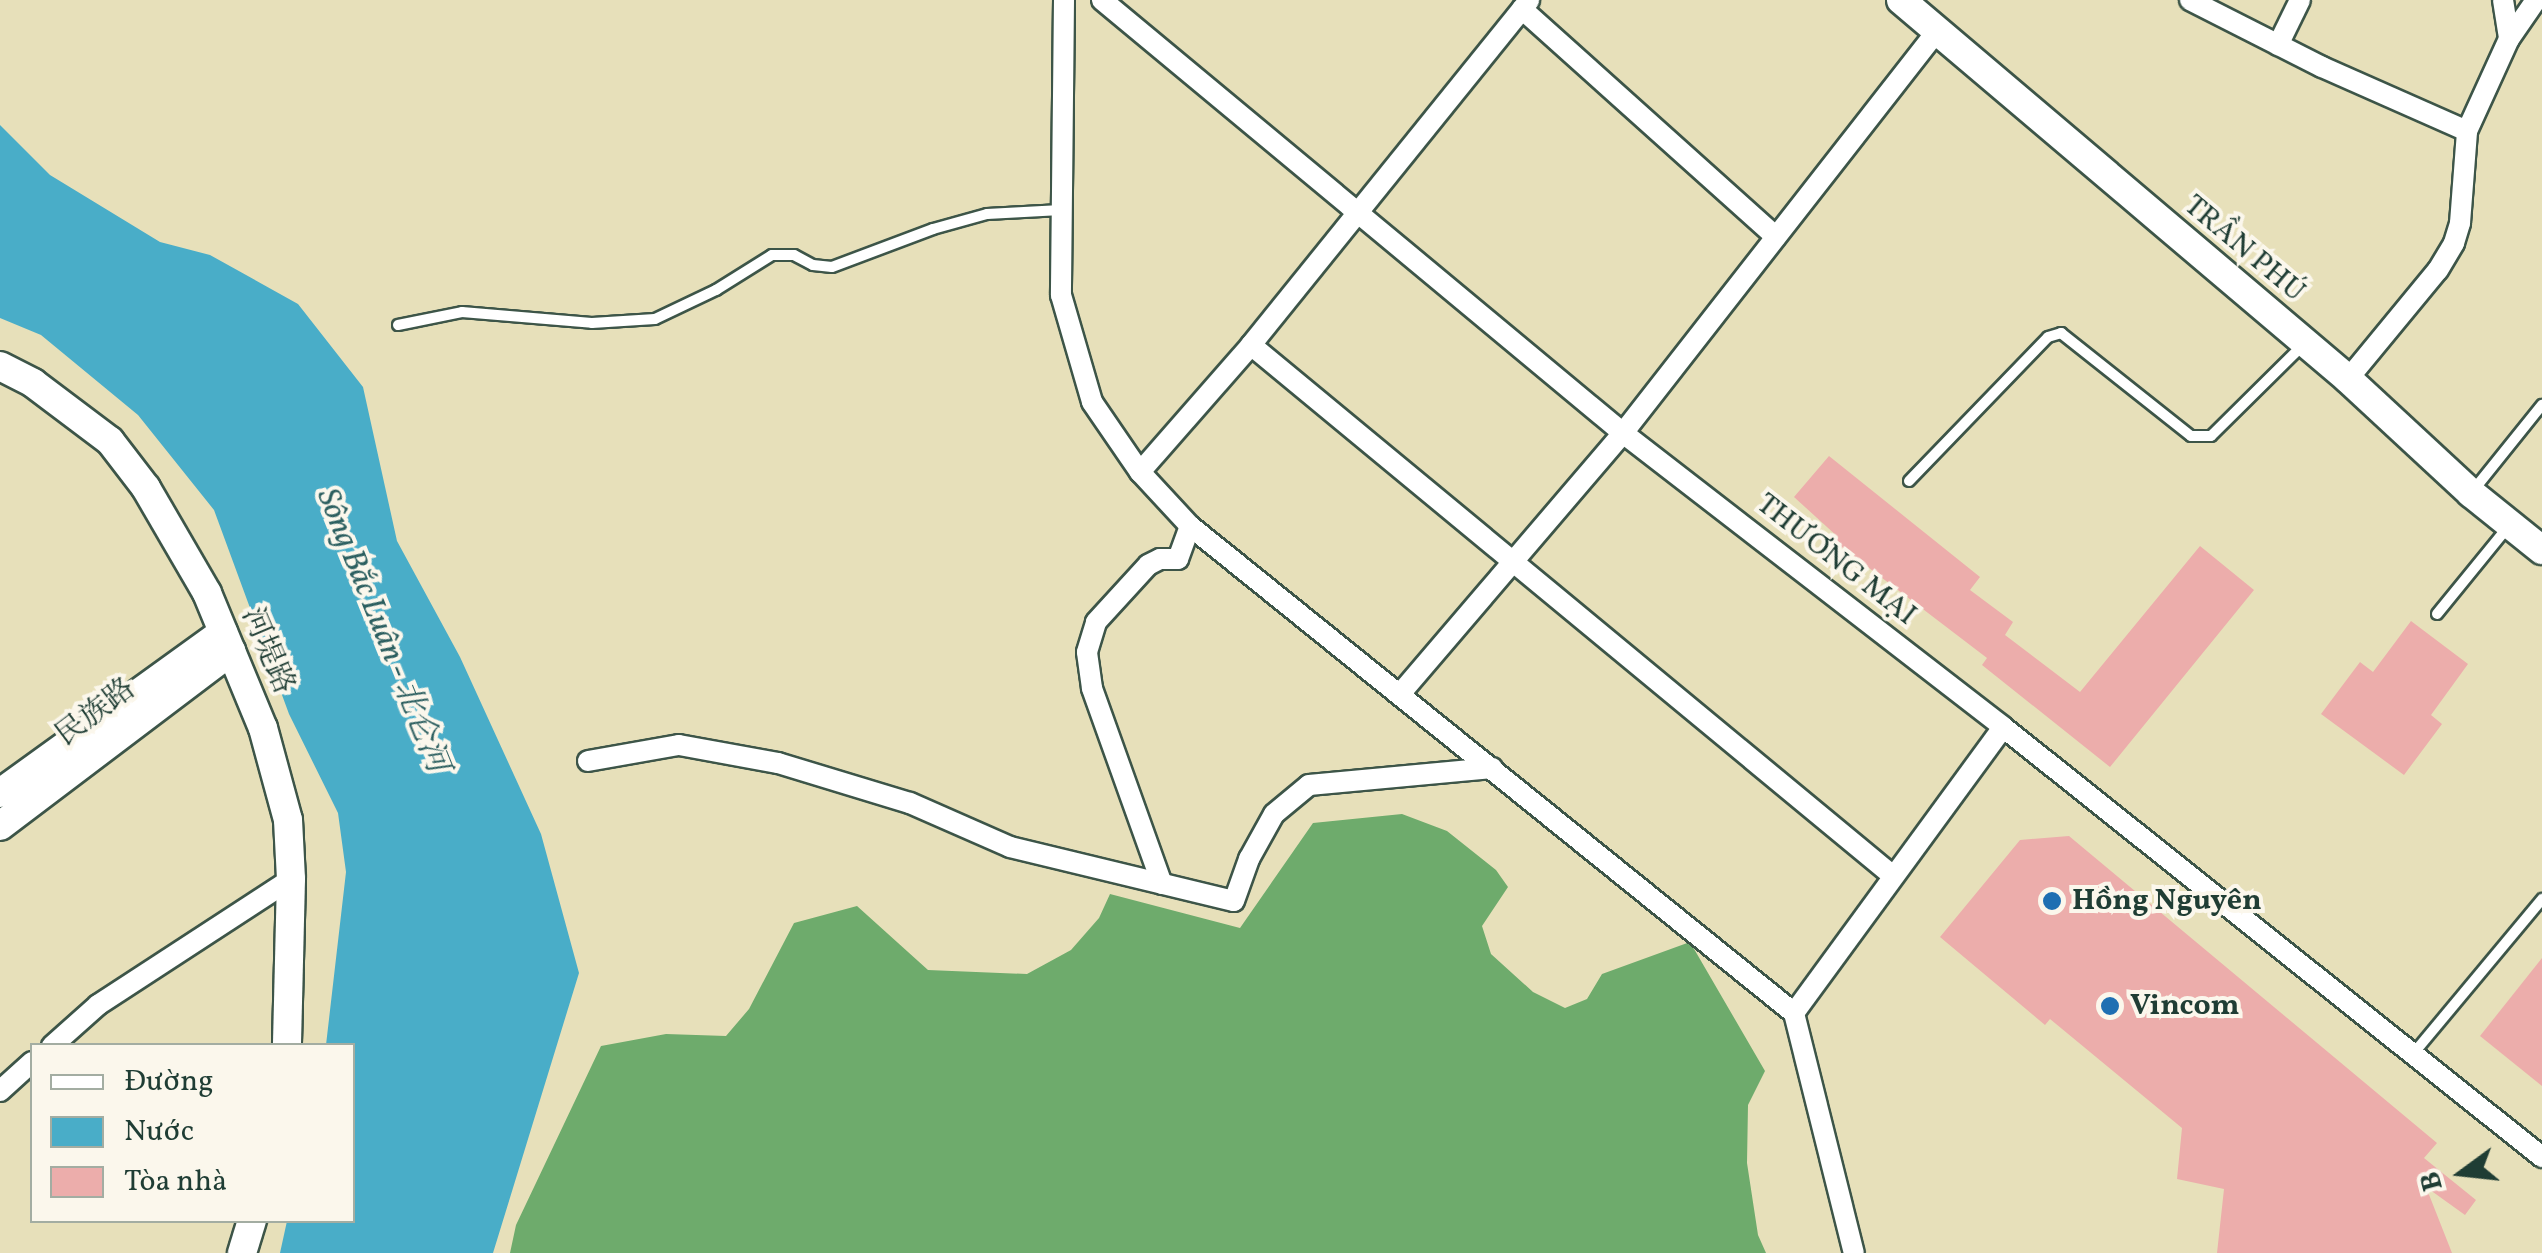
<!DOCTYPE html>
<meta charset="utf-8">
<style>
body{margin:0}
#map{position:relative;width:2542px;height:1253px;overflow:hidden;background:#e7e0ba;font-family:Vollkorn,"Noto Serif SC",serif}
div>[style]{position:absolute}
.forest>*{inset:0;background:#6eab6c}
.water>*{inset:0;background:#49adc8}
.building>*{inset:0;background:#ecadab}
.roads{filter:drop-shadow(2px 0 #3d5548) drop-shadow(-2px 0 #3d5548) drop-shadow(0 2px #3d5548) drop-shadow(0 -2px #3d5548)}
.lane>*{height:10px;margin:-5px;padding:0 5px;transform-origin:5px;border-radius:5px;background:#fff}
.street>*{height:20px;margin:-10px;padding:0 10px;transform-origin:10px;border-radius:10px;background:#fff}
.secondary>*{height:28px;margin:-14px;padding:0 14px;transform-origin:14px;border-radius:14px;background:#fff}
.dots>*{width:28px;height:28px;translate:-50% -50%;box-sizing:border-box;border:5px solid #fbf7ec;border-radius:50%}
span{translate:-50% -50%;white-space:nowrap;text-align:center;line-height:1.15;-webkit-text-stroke:8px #fbf7ec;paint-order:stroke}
.street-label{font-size:30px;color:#1f3d34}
.poi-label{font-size:30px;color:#1f3d34;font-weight:700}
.left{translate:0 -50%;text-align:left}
.water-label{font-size:32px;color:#2c5f60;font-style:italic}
.legend{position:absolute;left:30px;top:1043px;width:325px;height:180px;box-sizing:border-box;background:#fbf7ec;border:2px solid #a3ada2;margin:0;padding:12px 18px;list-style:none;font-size:30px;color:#1f3d34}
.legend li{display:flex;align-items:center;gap:20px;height:50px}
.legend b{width:50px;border:2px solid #a3ada2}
.north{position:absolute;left:2412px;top:1123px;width:100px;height:100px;-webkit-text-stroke:8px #fbf7ec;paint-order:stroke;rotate:255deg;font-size:28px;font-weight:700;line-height:40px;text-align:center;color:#1f3d34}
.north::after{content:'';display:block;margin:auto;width:35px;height:45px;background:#1f3d34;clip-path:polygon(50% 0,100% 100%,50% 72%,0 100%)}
</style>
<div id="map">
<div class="forest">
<i style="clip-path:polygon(1402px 814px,1447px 831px,1496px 870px,1508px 887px,1482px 926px,1491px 954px,1533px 992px,1565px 1008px,1587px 999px,1602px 974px,1690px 942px,1765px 1071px,1748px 1105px,1747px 1163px,1758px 1235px,1766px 1253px,510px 1253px,516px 1225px,601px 1046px,666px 1034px,726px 1036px,749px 1009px,794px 923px,857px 906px,928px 970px,1027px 974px,1071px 950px,1099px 918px,1110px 894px,1240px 928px,1313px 823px)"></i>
</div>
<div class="water">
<i style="clip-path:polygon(0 125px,50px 175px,160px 242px,210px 255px,298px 304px,363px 387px,397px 541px,460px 657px,541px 834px,579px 973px,493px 1253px,280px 1253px,287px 1221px,352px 1220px,352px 1046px,326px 1045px,346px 872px,338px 813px,289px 714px,214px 510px,138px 415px,41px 335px,0 318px)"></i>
</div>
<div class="building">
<i style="clip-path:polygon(1829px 456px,1980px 577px,1970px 590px,2013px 622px,2005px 635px,2080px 692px,2200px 546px,2254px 590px,2110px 767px,1982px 665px,1987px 658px,1835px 542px,1838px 537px,1794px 497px)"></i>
<i style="clip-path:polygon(2411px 621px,2468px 664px,2431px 715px,2442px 724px,2404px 775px,2321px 714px,2360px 662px,2373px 672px)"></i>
<i style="clip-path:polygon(2069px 836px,2437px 1143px,2424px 1158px,2476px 1200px,2465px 1215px,2426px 1187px,2452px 1253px,2217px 1253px,2224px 1189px,2177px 1179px,2182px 1128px,2050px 1019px,2045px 1025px,1940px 937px,2020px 840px)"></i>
<i style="clip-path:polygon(2542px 958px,2542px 1086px,2480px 1036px)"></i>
</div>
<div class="roads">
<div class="lane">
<i style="left:398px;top:325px;width:65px;rotate:-11.5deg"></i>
<i style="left:462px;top:312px;width:130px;rotate:4.8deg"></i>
<i style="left:592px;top:323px;width:63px;rotate:-3.6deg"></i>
<i style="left:655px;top:319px;width:68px;rotate:-25.4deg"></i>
<i style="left:716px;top:290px;width:66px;rotate:-32deg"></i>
<i style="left:772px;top:255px;width:22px"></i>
<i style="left:794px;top:255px;width:21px;rotate:28deg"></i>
<i style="left:813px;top:265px;width:19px;rotate:6deg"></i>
<i style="left:832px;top:267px;width:108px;rotate:-20.6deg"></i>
<i style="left:933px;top:229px;width:56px;rotate:-15.5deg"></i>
<i style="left:987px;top:214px;width:74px;rotate:-3.1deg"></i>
<i style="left:1909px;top:481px;width:200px;rotate:-46deg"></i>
<i style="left:2048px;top:337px;width:14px;rotate:-17deg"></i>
<i style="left:2061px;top:333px;width:166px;rotate:38.4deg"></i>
<i style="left:2191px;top:436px;width:20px"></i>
<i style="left:2211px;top:436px;width:131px;rotate:-44.7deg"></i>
<i style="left:2472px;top:492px;width:112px;rotate:-51.2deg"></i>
<i style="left:2437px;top:614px;width:112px;rotate:-50.8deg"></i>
<i style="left:2413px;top:1054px;width:202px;rotate:-50.2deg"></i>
</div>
<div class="street">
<i style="left:1064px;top:0;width:295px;rotate:90.6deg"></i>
<i style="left:1061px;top:295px;width:111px;rotate:73.8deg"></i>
<i style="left:1092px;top:402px;width:85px;rotate:55.6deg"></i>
<i style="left:1140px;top:472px;width:74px;rotate:47.2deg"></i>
<i style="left:1190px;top:526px;width:776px;rotate:38.88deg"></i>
<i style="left:1794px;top:1013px;width:247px;rotate:76deg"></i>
<i style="left:1102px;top:0;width:677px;rotate:39.73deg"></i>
<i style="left:1623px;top:433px;width:480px;rotate:37.7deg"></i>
<i style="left:2003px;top:727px;width:690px;rotate:38.58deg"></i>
<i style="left:2190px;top:0;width:148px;rotate:26.9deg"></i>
<i style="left:2322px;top:67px;width:158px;rotate:23.8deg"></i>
<i style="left:2503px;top:0;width:39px;rotate:81deg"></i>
<i style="left:1522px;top:9px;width:341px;rotate:41.9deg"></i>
<i style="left:2278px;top:45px;width:50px;rotate:-63.9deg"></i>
<i style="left:1251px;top:345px;width:833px;rotate:39.59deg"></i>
<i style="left:2348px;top:379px;width:141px;rotate:-50.5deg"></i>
<i style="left:2438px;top:270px;width:31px;rotate:-59deg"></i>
<i style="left:2454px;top:243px;width:21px;rotate:-73deg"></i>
<i style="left:2460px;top:223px;width:92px;rotate:-85.6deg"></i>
<i style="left:2467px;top:131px;width:101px;rotate:-65.5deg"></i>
<i style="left:2509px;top:39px;width:47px;rotate:-55.3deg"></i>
<i style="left:1140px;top:472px;width:169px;rotate:-48.8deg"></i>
<i style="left:1251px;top:345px;width:443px;rotate:-51.1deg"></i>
<i style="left:1400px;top:694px;width:343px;rotate:-49.5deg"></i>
<i style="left:1623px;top:433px;width:510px;rotate:-52.01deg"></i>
<i style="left:588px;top:761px;width:92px;rotate:-10deg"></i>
<i style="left:679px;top:745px;width:101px;rotate:10.3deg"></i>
<i style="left:778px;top:763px;width:138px;rotate:16.9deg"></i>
<i style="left:910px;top:803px;width:109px;rotate:23.7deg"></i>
<i style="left:1010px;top:847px;width:230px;rotate:13.6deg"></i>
<i style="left:1234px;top:901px;width:45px;rotate:-70.3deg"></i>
<i style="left:1249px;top:859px;width:51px;rotate:-60.9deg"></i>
<i style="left:1274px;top:814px;width:45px;rotate:-39.6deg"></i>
<i style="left:1309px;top:785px;width:184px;rotate:-5.3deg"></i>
<i style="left:1162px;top:884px;width:208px;rotate:-109.7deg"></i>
<i style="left:1092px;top:688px;width:36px;rotate:-98deg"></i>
<i style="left:1087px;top:652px;width:31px;rotate:-73deg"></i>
<i style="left:1096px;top:622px;width:77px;rotate:-47.6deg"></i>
<i style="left:1148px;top:565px;width:13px;rotate:-27deg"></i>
<i style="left:1160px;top:559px;width:18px"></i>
<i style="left:1178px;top:559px;width:35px;rotate:-70deg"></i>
<i style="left:1794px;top:1013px;width:354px;rotate:-53.8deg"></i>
<i style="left:52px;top:1046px;width:62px;rotate:-41.7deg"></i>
<i style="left:98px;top:1005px;width:230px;rotate:-33.1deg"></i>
<i style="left:0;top:1091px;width:43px;rotate:-42.2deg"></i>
</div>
<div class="secondary">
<i style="left:1901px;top:0;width:586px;rotate:40.29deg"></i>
<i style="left:2348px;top:379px;width:168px;rotate:42.8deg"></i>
<i style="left:2471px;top:493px;width:91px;rotate:38.8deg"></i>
<i style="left:0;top:366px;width:37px;rotate:27deg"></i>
<i style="left:33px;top:383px;width:96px;rotate:37deg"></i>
<i style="left:110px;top:441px;width:59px;rotate:52.5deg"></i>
<i style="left:146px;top:488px;width:121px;rotate:59.8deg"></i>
<i style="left:207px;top:593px;width:146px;rotate:67.5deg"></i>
<i style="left:263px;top:728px;width:95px;rotate:74.8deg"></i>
<i style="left:288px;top:820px;width:59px;rotate:87.1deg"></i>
<i style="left:291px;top:879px;width:167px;rotate:91.4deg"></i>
<i style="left:0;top:793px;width:275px;rotate:-35.8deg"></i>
<i style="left:0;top:826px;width:290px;rotate:-37.1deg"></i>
<i style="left:242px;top:1253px;width:34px;rotate:-73deg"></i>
</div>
</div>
<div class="dots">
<i style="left:2052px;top:901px;background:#1f6fb2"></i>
<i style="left:2110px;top:1006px;background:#1f6fb2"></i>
</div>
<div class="street-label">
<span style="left:2244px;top:249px;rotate:40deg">TRẦN PHÚ</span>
<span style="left:1836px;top:560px;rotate:38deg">THƯƠNG MẠI</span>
<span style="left:267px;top:651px;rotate:67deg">河堤路</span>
<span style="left:96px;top:713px;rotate:-37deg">民族路</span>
</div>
<div class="poi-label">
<span class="left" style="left:2072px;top:901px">Hồng Nguyên</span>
<span class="left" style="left:2130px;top:1006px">Vincom</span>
</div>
<div class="water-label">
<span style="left:381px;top:631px;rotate:68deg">Sông Bắc Luân - 北仑河</span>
</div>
<ul class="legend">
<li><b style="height:12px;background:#fff"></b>Đường</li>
<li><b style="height:28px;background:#49adc8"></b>Nước</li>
<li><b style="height:28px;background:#ecadab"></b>Tòa nhà</li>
</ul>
<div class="north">B</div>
</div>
